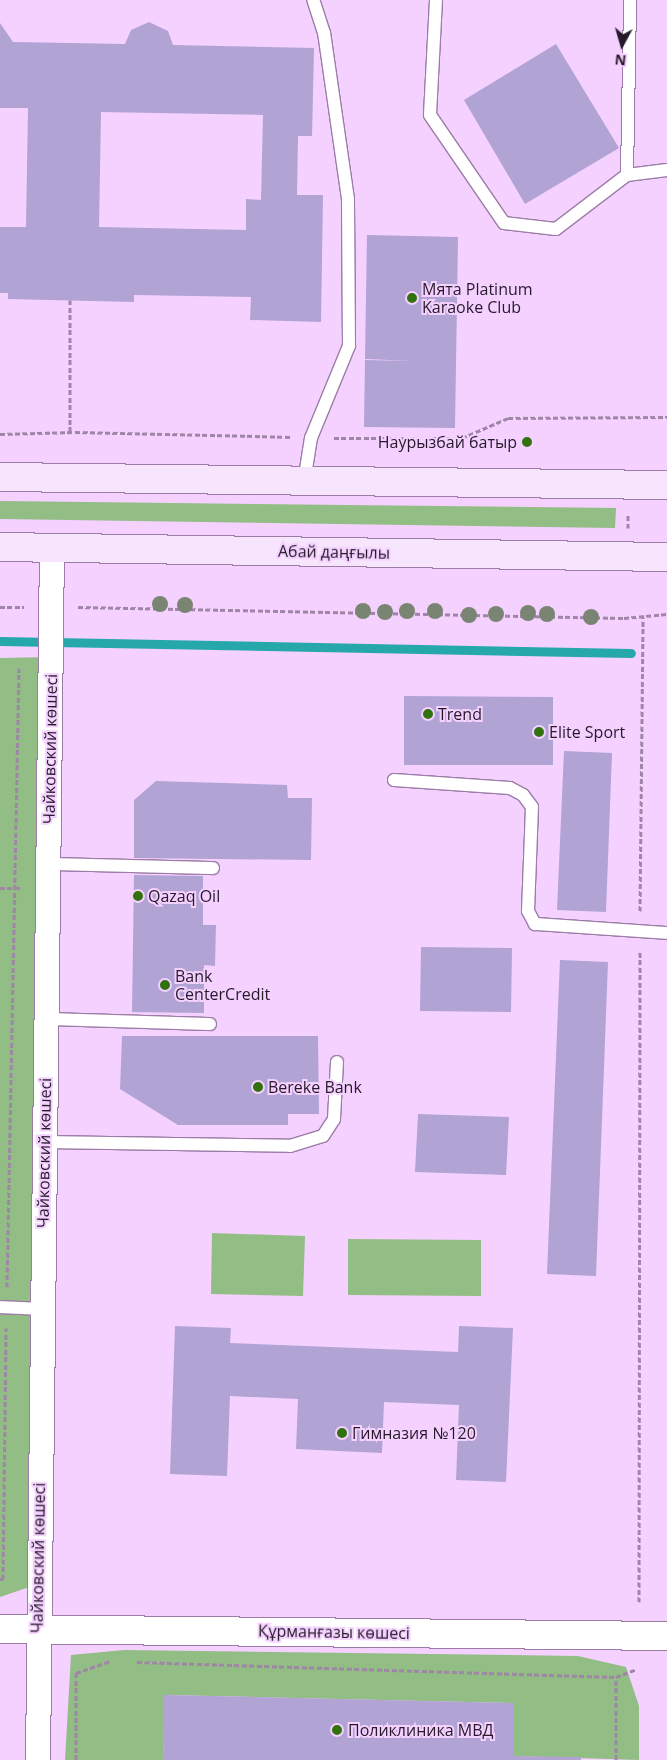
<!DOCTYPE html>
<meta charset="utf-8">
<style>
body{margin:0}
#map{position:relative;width:667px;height:1760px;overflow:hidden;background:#f4d1ff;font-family:"Open Sans",sans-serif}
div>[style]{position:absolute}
.green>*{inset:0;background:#92bd84}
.stream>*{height:9px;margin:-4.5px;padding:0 4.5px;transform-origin:4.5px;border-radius:4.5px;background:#26a8ab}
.building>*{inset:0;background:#b1a3d4}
.path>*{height:3px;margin-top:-1.5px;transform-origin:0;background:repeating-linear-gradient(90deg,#9f86a7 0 5px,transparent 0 7.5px)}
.roads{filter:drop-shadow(1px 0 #9c7ca6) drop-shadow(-1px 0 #9c7ca6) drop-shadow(0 1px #9c7ca6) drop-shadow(0 -1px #9c7ca6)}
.service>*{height:12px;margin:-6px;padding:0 6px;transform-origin:6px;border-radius:6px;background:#fff}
.minor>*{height:24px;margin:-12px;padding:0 12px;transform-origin:12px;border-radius:12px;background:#fff}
.tertiary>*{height:28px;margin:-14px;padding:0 14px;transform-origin:14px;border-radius:14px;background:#fff}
.secondary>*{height:28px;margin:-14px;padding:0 14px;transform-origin:14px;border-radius:14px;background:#f7e5fd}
.trees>*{width:16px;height:16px;margin:-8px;border-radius:50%;background:#7a8473}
.dots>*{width:14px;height:14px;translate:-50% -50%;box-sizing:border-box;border:2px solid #f4d1ff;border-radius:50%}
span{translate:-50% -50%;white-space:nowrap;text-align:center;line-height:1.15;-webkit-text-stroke:4px #f4d1ff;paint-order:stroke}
.poi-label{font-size:16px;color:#261a2a}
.left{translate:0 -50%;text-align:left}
.right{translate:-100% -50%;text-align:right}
.street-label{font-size:16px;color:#261a2a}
.north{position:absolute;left:597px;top:20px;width:50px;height:50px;-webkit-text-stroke:4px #f4d1ff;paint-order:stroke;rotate:186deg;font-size:14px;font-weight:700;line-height:20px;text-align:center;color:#261a2a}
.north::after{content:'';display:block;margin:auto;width:18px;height:22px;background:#261a2a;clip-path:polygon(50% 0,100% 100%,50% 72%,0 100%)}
</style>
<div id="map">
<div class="green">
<i style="clip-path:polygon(0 501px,616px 508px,615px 528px,0 519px)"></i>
<i style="clip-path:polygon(51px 657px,38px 1584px,0 1597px,0 658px)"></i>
<i style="clip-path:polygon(212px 1233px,305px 1236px,303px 1296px,211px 1294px)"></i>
<i style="clip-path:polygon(348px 1239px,481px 1240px,481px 1296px,348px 1295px)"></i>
<i style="clip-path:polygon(124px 1650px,578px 1656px,626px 1667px,639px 1706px,639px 1760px,514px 1756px,513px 1703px,165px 1695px,163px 1760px,65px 1760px,71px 1655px)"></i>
</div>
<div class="stream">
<i style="left:0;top:641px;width:631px;rotate:1.09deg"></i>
</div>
<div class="building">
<i style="clip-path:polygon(evenodd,149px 22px,168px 31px,173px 45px,314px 48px,312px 136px,298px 136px,297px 195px,323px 195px,321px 322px,250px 320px,251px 297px,134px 295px,134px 302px,8px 299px,8px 293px,0 293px,0 227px,26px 227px,28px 108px,0 108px,0 23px,13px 42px,125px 44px,131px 30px,149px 22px,101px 112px,263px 115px,261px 200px,246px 199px,246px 230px,99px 227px,101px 112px)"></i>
<i style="clip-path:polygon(556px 44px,619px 148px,525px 204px,464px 100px)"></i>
<i style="clip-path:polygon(367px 235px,458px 237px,455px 428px,364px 427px,365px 360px,414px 361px,365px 359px)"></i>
<i style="clip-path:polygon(404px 696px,553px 697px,553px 765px,404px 765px)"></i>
<i style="clip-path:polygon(564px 751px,612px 753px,606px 912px,557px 910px)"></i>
<i style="clip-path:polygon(156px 781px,287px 785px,288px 798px,312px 798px,311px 860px,134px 858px,134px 800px)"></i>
<i style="clip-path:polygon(134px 875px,203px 876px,203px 925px,216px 925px,215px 966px,204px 965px,204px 1013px,132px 1012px)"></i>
<i style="clip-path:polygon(421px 947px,512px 948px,511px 1012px,420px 1011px)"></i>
<i style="clip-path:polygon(560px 960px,608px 962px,596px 1276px,547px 1274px)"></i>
<i style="clip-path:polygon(122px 1036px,318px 1036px,319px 1114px,288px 1114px,288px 1125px,178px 1125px,120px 1089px)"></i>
<i style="clip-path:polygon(418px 1114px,509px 1117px,506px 1175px,415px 1172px)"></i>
<i style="clip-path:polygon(175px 1326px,231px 1328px,230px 1343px,458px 1352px,459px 1326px,513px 1328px,506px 1482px,456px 1480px,459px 1405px,384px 1402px,382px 1453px,296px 1449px,298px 1399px,230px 1396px,227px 1476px,170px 1474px)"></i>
<i style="clip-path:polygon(164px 1695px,514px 1703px,514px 1756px,581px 1757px,581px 1760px,163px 1760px)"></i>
</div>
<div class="path">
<i style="left:70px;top:432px;width:132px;rotate:-90deg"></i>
<i style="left:0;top:434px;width:75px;rotate:-1.5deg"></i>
<i style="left:75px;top:432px;width:216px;rotate:1.3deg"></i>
<i style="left:334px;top:438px;width:128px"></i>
<i style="left:462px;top:438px;width:50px;rotate:-23.5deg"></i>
<i style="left:508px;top:418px;width:159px;rotate:-0.4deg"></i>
<i style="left:628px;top:528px;width:14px;rotate:-90deg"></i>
<i style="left:0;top:607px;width:24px"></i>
<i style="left:78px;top:607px;width:546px;rotate:1.15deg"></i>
<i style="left:624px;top:618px;width:43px;rotate:-5.3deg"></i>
<i style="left:0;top:888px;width:22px"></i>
<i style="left:640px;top:911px;width:294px;rotate:-89.4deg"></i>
<i style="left:7px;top:1287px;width:619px;rotate:-88.89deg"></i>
<i style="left:0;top:1579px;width:3px"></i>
<i style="left:3px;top:1579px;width:251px;rotate:-89.3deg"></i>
<i style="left:639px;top:1602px;width:650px;rotate:-89.91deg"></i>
<i style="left:137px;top:1662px;width:479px;rotate:1.8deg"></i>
<i style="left:616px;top:1677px;width:22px;rotate:-21deg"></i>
<i style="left:76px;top:1760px;width:87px;rotate:-90deg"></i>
<i style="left:76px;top:1673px;width:36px;rotate:-19deg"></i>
<i style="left:616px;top:1760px;width:83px;rotate:-90deg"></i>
</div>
<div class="roads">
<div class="service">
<i style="left:436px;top:0;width:115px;rotate:93deg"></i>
<i style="left:430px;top:115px;width:131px;rotate:55.6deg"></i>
<i style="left:504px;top:223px;width:52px;rotate:6.6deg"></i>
<i style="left:556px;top:229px;width:89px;rotate:-37.3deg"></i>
<i style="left:627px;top:175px;width:40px;rotate:-7.1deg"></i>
<i style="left:627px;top:175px;width:175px;rotate:-89deg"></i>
<i style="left:304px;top:482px;width:45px;rotate:-81deg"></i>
<i style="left:311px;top:438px;width:100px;rotate:-67.6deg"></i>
<i style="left:349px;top:346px;width:147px;rotate:-90.4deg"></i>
<i style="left:348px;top:199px;width:168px;rotate:-98.2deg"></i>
<i style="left:324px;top:33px;width:35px;rotate:-108deg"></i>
<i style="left:394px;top:780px;width:116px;rotate:3.9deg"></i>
<i style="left:510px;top:788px;width:15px;rotate:28deg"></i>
<i style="left:523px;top:795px;width:15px;rotate:53deg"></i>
<i style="left:532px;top:807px;width:104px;rotate:92.2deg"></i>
<i style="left:528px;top:911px;width:15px;rotate:62deg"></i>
<i style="left:535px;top:924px;width:132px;rotate:3.9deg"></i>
<i style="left:49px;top:864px;width:164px;rotate:1.4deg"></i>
<i style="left:48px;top:1019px;width:162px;rotate:1.8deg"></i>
<i style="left:44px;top:1142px;width:246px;rotate:0.9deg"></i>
<i style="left:290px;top:1146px;width:34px;rotate:-17deg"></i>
<i style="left:323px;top:1136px;width:20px;rotate:-57deg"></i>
<i style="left:334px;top:1119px;width:57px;rotate:-87deg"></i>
<i style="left:0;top:1307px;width:42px;rotate:2.7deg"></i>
</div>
<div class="minor">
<i style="left:38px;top:1760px;width:1213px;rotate:-89.34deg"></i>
</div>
<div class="tertiary">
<i style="left:0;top:1629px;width:667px;rotate:0.6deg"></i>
</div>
<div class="secondary">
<i style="left:0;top:477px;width:667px;rotate:0.69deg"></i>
<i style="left:0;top:547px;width:667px;rotate:0.86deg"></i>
</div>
</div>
<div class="trees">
<i style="left:160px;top:604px"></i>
<i style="left:185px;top:605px"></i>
<i style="left:363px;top:611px"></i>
<i style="left:407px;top:611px"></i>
<i style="left:435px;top:611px"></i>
<i style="left:385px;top:612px"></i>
<i style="left:528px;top:613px"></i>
<i style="left:496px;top:614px"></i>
<i style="left:547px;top:614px"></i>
<i style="left:469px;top:615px"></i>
<i style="left:591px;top:617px"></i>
</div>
<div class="dots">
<i style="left:412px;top:298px;background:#31720e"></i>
<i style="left:527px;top:442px;background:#31720e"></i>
<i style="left:428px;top:714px;background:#31720e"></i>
<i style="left:539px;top:732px;background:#31720e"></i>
<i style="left:138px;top:896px;background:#31720e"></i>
<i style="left:165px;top:985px;background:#31720e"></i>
<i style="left:258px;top:1087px;background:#31720e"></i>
<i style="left:342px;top:1433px;background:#31720e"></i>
<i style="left:337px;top:1730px;background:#31720e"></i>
</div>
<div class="poi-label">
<span class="left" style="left:422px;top:298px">Мята Platinum<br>Karaoke Club</span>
<span class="right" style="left:517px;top:442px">Наурызбай батыр</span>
<span class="left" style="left:438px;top:714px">Trend</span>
<span class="left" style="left:549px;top:732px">Elite Sport</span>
<span class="left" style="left:148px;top:896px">Qazaq Oil</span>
<span class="left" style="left:175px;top:985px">Bank<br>CenterCredit</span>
<span class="left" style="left:268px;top:1087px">Bereke Bank</span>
<span class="left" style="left:352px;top:1433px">Гимназия №120</span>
<span class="left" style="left:348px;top:1730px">Поликлиника МВД</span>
</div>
<div class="street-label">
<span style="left:334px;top:552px;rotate:1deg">Абай даңғылы</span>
<span style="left:50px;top:749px;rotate:-89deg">Чайковский көшесі</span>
<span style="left:44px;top:1153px;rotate:-89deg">Чайковский көшесі</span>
<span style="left:38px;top:1558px;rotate:-89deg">Чайковский көшесі</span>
<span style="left:334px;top:1632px;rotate:1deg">Құрманғазы көшесі</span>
</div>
<div class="north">N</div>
</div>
